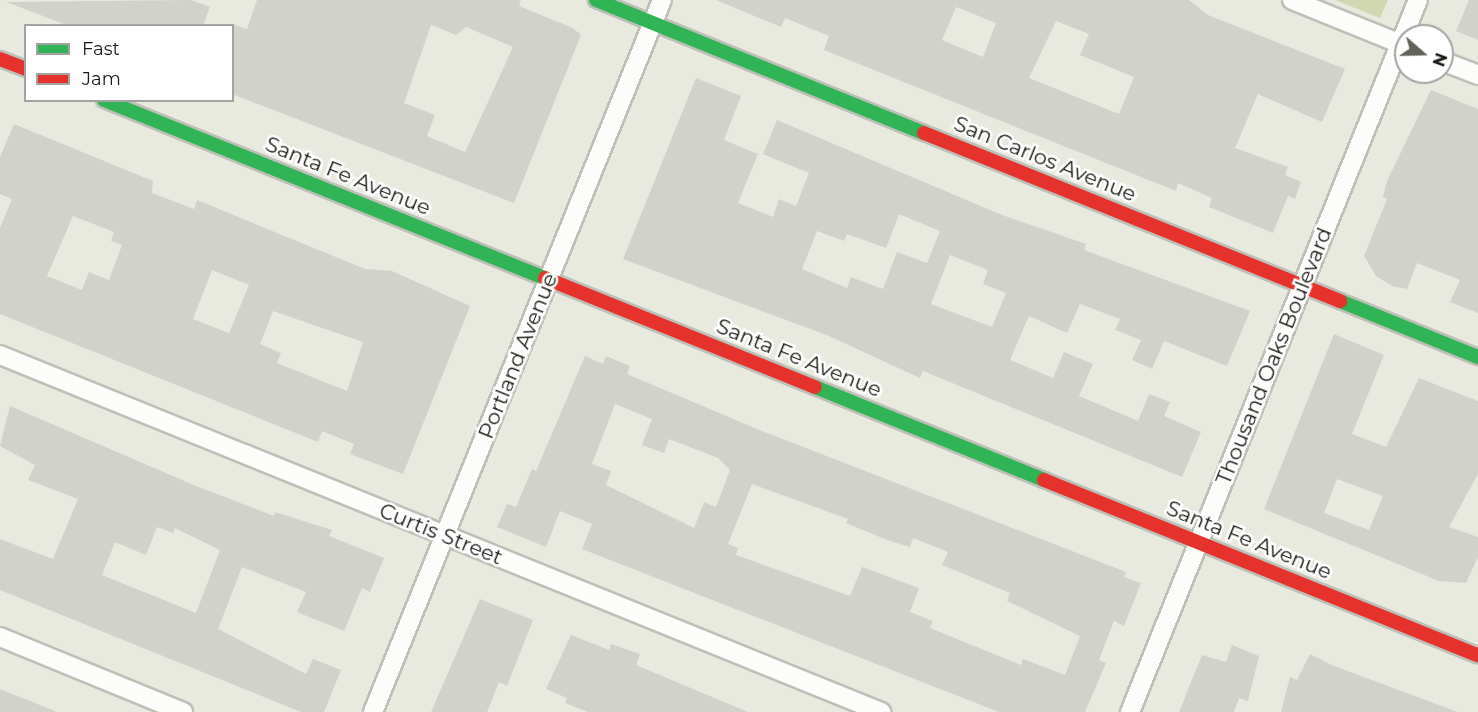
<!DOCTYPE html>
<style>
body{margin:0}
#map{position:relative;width:1478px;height:712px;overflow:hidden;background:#e8eae0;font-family:Montserrat,sans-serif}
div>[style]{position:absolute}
.green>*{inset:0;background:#d0d7b1}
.building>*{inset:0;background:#d1d2cb}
.roads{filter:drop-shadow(2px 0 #bec0b8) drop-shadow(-2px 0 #bec0b8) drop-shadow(0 2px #bec0b8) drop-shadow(0 -2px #bec0b8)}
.street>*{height:18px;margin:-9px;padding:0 9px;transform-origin:9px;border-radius:9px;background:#fcfcfa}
.fast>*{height:14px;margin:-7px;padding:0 7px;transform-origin:7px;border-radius:7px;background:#30b455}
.jam>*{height:14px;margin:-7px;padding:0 7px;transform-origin:7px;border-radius:7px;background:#e5322d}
span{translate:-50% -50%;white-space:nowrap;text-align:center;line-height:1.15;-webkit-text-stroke:5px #fff;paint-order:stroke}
.street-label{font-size:21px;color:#191a14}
.legend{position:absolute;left:24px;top:24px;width:210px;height:78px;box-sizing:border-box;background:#fff;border:2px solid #a3a3a1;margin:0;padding:8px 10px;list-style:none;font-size:18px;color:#191a14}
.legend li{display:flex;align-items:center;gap:12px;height:30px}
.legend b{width:30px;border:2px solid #a3a3a1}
.north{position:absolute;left:1394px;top:24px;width:60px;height:60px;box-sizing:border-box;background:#fff;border:2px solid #a3a3a1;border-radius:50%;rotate:110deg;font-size:16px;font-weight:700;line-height:24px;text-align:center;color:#191a14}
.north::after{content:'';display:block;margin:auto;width:21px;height:27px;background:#61635b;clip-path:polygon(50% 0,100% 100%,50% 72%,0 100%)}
</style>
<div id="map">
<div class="green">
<i style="clip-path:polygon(1335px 0,1388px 0,1380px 18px)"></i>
</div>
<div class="building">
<i style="clip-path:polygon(191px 0,210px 7px,203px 26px,69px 26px,6px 2px)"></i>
<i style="clip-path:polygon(evenodd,257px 0,521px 0,519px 6px,573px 28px,581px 35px,514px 203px,232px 94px,232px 24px,247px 29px,257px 0,431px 25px,456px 35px,466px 27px,513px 47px,465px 152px,427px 136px,435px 115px,404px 103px,431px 25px)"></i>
<i style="clip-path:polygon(evenodd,716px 0,1189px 0,1208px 15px,1345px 69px,1322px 122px,1258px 94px,1235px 148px,1288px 167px,1285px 175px,1301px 182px,1295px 199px,1288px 196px,1273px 233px,1209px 207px,1212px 198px,1178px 183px,1176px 191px,824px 50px,829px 36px,785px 18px,781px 27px,716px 0,956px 7px,996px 23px,983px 57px,942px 40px,956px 7px,716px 0,1056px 21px,1089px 34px,1080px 55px,1134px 77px,1119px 114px,1029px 78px,1056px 21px)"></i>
<i style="clip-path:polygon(1469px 0,1478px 0,1478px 40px,1456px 31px)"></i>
<i style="clip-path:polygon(evenodd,696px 78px,741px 96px,724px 140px,758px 154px,738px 203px,773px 217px,779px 199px,796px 206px,809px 173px,763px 154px,777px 120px,1002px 215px,1086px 244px,1084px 250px,1250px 311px,1227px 366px,1164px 341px,1152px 369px,1132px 360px,1141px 340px,1115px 330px,1120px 319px,1080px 304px,1067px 333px,1029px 316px,1010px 360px,1053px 378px,1064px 352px,1093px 364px,1079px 396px,1138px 421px,1149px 394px,1170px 402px,1164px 416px,1201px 432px,1182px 477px,923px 371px,920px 378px,829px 336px,623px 259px,696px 78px,899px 214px,940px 231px,927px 263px,897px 252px,883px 289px,851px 277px,847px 288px,802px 269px,817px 231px,844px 241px,847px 234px,886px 248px,899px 214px,696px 78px,950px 255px,988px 270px,983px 284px,1006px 293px,992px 327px,931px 304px,950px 255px)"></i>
<i style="clip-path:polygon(1431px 90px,1478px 109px,1478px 313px,1450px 302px,1460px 280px,1417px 263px,1407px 289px,1392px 286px,1376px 276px,1364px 256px,1387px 199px,1383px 197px,1387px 181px)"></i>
<i style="clip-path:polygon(evenodd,14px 124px,153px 181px,152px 193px,194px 209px,197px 200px,365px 269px,392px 271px,470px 306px,403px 474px,350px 454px,354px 444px,322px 431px,318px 442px,0 314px,0 228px,12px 199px,0 194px,0 157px,14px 124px,73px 216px,114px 232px,111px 241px,122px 245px,109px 280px,89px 272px,82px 290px,47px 276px,73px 216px,14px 124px,212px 270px,249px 285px,229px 333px,193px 319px,212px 270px,14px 124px,273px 311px,363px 342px,347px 391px,277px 363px,281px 353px,260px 344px,273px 311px)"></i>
<i style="clip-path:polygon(evenodd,1334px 334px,1384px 355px,1352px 434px,1386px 447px,1419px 378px,1478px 401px,1478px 474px,1449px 527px,1478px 537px,1478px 557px,1466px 583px,1439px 581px,1264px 509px,1334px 334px,1337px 479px,1383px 496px,1369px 530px,1324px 513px,1337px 479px)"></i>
<i style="clip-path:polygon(evenodd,585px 356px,603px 364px,606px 356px,630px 366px,627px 374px,757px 429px,1126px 572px,1124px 577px,1141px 583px,1124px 626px,1114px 621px,1099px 660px,1106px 663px,1085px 712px,999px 712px,582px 549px,592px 524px,560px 511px,546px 547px,497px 527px,507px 504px,516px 507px,532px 469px,536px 471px,585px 356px,615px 404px,652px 419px,642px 445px,664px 453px,669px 439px,718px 458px,730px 470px,716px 507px,704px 502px,694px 528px,606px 485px,611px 471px,592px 464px,615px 404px,585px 356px,752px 484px,848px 519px,846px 523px,887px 540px,910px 547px,913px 538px,948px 552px,942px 565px,1010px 593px,1007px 601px,1080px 636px,1065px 675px,1023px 659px,1021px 665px,930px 628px,933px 621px,910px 612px,919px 588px,862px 567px,850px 596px,736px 555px,738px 548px,728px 544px,752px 484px)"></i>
<i style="clip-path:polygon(evenodd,10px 406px,196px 486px,274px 516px,275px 512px,332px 530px,329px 536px,384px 558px,370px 592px,362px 588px,344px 631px,297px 612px,306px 592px,242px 567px,218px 629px,306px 674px,313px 659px,341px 670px,324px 712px,301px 712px,0 590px,0 539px,53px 559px,78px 499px,28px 480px,35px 465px,0 446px,10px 406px,157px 527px,173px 533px,175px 528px,220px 550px,196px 613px,102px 575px,115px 542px,146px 555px,157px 527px)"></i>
<i style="clip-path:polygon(480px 599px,533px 620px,507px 686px,499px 682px,487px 712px,431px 712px)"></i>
<i style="clip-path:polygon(571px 635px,609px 650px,611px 644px,640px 654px,636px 665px,748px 712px,588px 712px,565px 703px,567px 698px,546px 689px)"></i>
<i style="clip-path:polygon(1232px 645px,1259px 656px,1248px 701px,1239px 698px,1234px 712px,1179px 712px,1202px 655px,1226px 662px)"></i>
<i style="clip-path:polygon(1310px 654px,1334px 666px,1458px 712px,1281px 712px,1290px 677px,1297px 680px)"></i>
<i style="clip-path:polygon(0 689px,55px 711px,55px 712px,0 712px)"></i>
</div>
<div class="roads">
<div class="street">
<i style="left:1292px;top:0;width:123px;rotate:22deg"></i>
<i style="left:1442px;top:61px;width:39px;rotate:21deg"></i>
<i style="left:0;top:355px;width:951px;rotate:22.06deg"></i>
<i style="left:0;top:637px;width:198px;rotate:22.3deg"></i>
<i style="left:373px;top:712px;width:768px;rotate:-67.91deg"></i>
<i style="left:1130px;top:712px;width:768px;rotate:-67.98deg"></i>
</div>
<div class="fast">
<i style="left:596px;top:0;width:354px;rotate:22.1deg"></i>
<i style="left:104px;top:100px;width:476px;rotate:22deg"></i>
<i style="left:1340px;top:301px;width:149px;rotate:22.1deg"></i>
<i style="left:815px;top:387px;width:247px;rotate:22.1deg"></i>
</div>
<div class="jam">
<i style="left:0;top:59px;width:28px;rotate:21deg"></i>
<i style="left:924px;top:133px;width:449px;rotate:22deg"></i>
<i style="left:545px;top:278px;width:291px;rotate:22deg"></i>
<i style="left:1044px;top:480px;width:468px;rotate:22deg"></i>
</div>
</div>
<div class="street-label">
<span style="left:1045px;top:159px;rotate:22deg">San Carlos Avenue</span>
<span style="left:348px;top:176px;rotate:22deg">Santa Fe Avenue</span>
<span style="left:518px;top:356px;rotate:-68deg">Portland Avenue</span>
<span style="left:1274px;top:356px;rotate:-68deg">Thousand Oaks Boulevard</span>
<span style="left:799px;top:358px;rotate:22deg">Santa Fe Avenue</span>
<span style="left:441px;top:534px;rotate:22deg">Curtis Street</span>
<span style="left:1249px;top:540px;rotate:22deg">Santa Fe Avenue</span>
</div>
<ul class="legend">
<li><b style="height:8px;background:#30b455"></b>Fast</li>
<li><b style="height:8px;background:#e5322d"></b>Jam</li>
</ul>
<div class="north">N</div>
</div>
